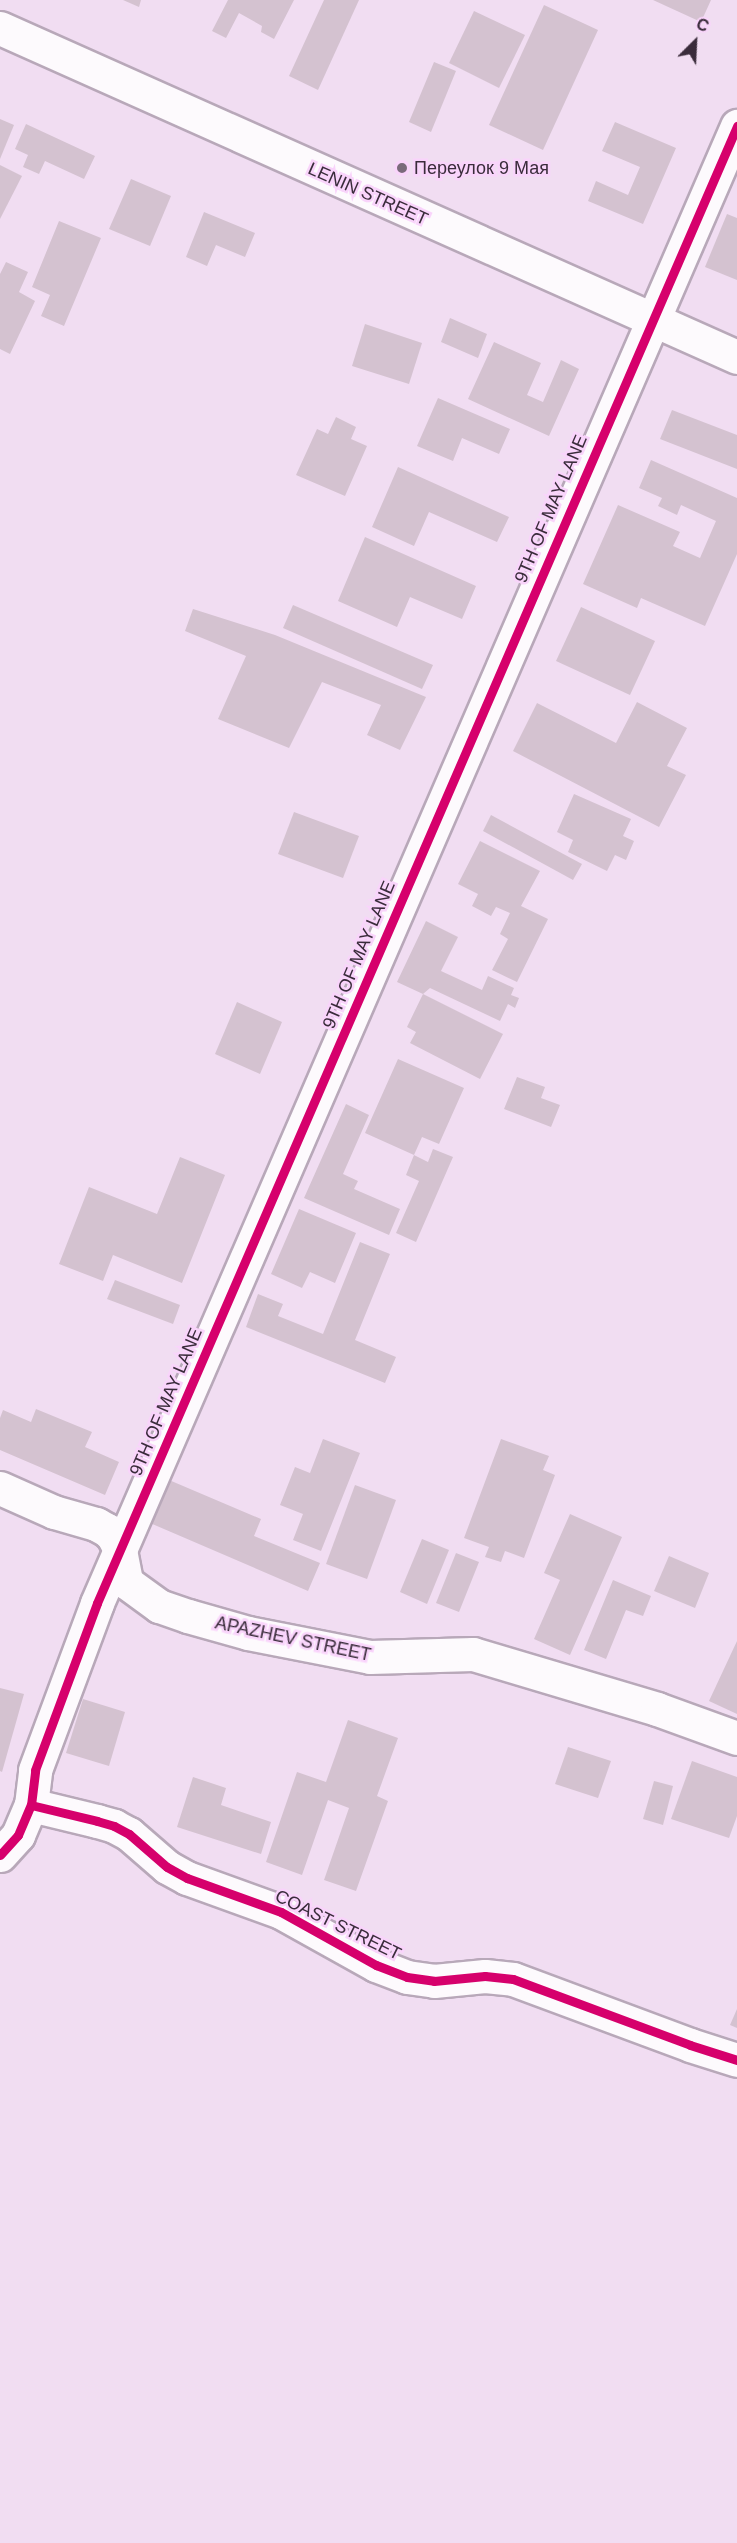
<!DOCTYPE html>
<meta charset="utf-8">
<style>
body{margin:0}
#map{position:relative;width:737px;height:2543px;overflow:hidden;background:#f1ddf2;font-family:Arial,sans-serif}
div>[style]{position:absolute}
.building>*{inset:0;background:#d4c2d0}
.roads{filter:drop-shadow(2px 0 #b8a8b9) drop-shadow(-2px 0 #b8a8b9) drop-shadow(0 2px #b8a8b9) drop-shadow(0 -2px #b8a8b9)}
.street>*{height:33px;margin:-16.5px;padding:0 16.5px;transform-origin:16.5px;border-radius:16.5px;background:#fdfafd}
.secondary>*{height:33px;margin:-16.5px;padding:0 16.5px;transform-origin:16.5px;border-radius:16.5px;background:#fdfafd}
.cycleway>*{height:9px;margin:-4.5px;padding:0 4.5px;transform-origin:4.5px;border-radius:4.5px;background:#d6006c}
.dots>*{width:16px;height:16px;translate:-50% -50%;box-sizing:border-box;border:3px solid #f9d4fb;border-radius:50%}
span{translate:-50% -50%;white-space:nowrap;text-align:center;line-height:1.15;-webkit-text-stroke:5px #f9d4fb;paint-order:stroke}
.poi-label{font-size:18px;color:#3a2c3b}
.left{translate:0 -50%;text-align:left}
.street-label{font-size:18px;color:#3a2c3b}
.north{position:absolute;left:665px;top:12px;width:60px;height:60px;-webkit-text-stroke:4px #f9d4fb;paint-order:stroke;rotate:24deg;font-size:16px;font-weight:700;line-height:24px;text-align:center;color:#3a2c3b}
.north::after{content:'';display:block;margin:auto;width:21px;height:27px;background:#3a2c3b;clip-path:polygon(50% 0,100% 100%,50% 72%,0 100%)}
</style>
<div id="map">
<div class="building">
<i style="clip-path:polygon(123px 0,141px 0,139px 7px)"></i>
<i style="clip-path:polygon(228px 0,294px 0,274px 39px,261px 32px,262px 26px,239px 13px,226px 38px,212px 31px)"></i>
<i style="clip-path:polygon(324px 0,359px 0,318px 90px,289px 76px)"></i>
<i style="clip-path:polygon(653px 0,711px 0,701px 22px)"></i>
<i style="clip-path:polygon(544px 5px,598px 30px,543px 150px,489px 125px)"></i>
<i style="clip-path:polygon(474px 11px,525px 35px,499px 88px,449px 63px)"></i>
<i style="clip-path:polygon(434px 62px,456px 71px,431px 132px,409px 122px)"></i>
<i style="clip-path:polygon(0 119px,14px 125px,0 159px)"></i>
<i style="clip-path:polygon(615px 122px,676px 148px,643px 224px,588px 201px,596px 181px,628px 195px,640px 167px,602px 151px)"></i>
<i style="clip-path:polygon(26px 124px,95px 156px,84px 179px,45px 161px,39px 174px,23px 167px,28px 155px,15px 149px)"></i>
<i style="clip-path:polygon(0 165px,22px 176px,0 219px)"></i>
<i style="clip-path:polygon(131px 179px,171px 196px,150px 246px,109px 229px)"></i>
<i style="clip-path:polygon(204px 212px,255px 233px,245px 257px,216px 245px,207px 266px,186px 257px)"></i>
<i style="clip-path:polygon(727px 214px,737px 218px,737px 280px,705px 267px)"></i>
<i style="clip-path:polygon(59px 221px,101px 238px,64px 326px,41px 316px,50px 295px,32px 287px)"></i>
<i style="clip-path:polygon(6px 262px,28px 272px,19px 292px,35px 301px,10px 354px,0 349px,0 274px)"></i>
<i style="clip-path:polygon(450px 318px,487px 334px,478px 358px,441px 342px)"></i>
<i style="clip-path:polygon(365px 324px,422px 343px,409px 384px,352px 366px)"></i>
<i style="clip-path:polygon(494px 342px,541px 363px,527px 395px,543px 402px,561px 360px,579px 369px,549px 436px,468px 399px)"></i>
<i style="clip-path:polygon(438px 398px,510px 429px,499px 454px,462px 438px,453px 461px,417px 446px)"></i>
<i style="clip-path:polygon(672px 410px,737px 435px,737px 469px,660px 439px)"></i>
<i style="clip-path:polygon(336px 417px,356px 427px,351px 439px,367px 446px,345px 496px,296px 475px,317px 429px,328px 434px)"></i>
<i style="clip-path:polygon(651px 460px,737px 498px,737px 554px,705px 626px,641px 598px,637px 608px,583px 584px,618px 505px,680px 532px,673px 546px,700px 558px,716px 521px,681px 505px,677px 515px,658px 506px,662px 498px,639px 488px)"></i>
<i style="clip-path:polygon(398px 467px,509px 517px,497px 542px,429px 512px,414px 546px,372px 527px)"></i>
<i style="clip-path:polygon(365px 537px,476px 586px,462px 619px,410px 597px,397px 627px,338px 601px)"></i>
<i style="clip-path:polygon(293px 605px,433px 665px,422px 689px,283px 628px)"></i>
<i style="clip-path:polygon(581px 607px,655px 641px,630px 695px,556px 661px)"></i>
<i style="clip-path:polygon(193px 609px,275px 635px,426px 697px,400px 750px,367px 735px,381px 705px,322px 682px,289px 748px,218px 719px,246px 656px,185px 631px)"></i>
<i style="clip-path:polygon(637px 702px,687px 728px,667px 766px,686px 775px,659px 827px,513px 751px,537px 703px,616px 743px)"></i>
<i style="clip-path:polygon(574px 794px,631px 819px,623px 836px,634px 841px,626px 860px,615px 855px,607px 871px,568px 852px,573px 840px,557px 832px)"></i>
<i style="clip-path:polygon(294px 812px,359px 836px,343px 878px,278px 854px)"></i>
<i style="clip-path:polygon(491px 815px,582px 864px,573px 880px,483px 831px)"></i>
<i style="clip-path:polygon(480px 841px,540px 871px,521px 906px,548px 919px,517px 982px,492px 970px,508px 939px,500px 934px,510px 913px,496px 907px,491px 916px,472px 906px,478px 894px,458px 884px)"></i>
<i style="clip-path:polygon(426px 921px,458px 937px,441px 971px,482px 990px,488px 976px,514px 988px,511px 995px,519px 998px,515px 1008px,508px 1004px,500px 1021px,430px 988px,423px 994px,397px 982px)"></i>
<i style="clip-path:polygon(423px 994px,503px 1034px,480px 1079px,410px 1043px,416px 1032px,407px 1027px)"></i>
<i style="clip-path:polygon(237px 1002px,282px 1022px,260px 1074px,215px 1054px)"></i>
<i style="clip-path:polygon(398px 1059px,464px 1088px,439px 1144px,422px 1137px,414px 1155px,365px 1133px)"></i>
<i style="clip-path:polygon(517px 1077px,545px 1087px,541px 1098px,560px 1105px,551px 1127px,504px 1109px)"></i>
<i style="clip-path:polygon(346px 1104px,369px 1115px,343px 1174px,358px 1181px,354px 1189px,400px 1209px,389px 1235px,304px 1198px)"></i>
<i style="clip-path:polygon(433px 1149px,453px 1157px,416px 1242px,396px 1233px,419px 1181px,406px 1175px,414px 1155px,428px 1162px)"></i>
<i style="clip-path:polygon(180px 1157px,225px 1175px,182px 1283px,113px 1255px,103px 1281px,59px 1264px,89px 1187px,157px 1214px)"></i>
<i style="clip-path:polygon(299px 1209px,356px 1233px,335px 1283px,310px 1272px,302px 1288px,271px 1274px)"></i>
<i style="clip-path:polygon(360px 1242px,390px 1254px,355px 1340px,396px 1357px,385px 1383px,246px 1327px,258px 1294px,283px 1304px,278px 1316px,323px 1334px)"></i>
<i style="clip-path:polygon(115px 1280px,180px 1305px,173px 1324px,107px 1299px)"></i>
<i style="clip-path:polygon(36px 1409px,92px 1432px,85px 1447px,119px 1462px,105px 1495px,0 1450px,0 1418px,3px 1410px,31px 1422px)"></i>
<i style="clip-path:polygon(323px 1439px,360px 1453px,321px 1551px,293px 1540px,303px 1514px,280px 1505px,295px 1467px,310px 1473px)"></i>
<i style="clip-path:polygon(501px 1439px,549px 1456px,543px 1470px,555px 1475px,524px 1558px,505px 1551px,501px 1562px,485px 1557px,489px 1547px,464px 1538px)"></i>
<i style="clip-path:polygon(169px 1480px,261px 1519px,254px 1536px,320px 1563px,308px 1591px,150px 1523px)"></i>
<i style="clip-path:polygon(355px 1485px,396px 1500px,367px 1579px,326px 1564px)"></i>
<i style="clip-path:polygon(570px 1514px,622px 1537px,570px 1655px,534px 1639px,560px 1580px,544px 1573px)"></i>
<i style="clip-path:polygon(422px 1539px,449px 1550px,427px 1604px,400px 1592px)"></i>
<i style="clip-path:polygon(456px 1553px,479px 1562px,459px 1612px,436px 1603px)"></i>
<i style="clip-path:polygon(669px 1556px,709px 1573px,695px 1608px,654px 1591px)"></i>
<i style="clip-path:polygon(613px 1580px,651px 1596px,643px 1616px,626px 1610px,606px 1659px,584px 1650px)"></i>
<i style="clip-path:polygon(737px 1641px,737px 1714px,709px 1701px)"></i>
<i style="clip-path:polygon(0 1688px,24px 1694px,2px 1772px,0 1771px)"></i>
<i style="clip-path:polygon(83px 1699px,125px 1712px,109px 1766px,66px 1753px)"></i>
<i style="clip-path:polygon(348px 1720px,398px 1738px,377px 1796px,388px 1801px,356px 1891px,324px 1880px,349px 1808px,328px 1800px,302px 1875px,266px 1862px,297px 1772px,326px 1782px)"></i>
<i style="clip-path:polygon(568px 1747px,611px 1761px,598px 1798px,555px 1784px)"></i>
<i style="clip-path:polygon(692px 1761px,737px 1777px,737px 1816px,729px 1838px,671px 1819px)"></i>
<i style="clip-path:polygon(193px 1777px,226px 1788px,221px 1805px,271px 1822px,261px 1854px,177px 1827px)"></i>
<i style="clip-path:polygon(654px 1781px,673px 1786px,663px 1825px,643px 1819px)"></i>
<i style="clip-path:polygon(737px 2009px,737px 2028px,730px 2025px)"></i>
</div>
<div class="roads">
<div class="street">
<i style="left:0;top:1488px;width:59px;rotate:24deg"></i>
<i style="left:54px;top:1512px;width:44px;rotate:15.9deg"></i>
<i style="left:96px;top:1524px;width:13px;rotate:29deg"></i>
<i style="left:107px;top:1530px;width:8px;rotate:45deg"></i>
<i style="left:113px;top:1536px;width:16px;rotate:63deg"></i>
<i style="left:120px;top:1550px;width:33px;rotate:79deg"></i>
<i style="left:126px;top:1582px;width:41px;rotate:36deg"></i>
<i style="left:159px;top:1606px;width:31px;rotate:19deg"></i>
<i style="left:188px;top:1616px;width:62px;rotate:15.8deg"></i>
<i style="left:248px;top:1633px;width:124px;rotate:11.1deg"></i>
<i style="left:370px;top:1657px;width:103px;rotate:-1.7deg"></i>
<i style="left:473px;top:1654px;width:192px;rotate:16.6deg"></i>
<i style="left:657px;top:1709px;width:85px;rotate:19.9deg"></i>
<i style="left:31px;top:1805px;width:35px;rotate:-83deg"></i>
<i style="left:35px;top:1770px;width:178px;rotate:-69.6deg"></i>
<i style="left:97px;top:1603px;width:1610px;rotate:-66.57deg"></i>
<i style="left:0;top:1855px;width:27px;rotate:-48deg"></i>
<i style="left:18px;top:1835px;width:33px;rotate:-67deg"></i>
<i style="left:31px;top:1805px;width:68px;rotate:13.6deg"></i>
<i style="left:97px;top:1821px;width:18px;rotate:16deg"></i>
<i style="left:114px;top:1826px;width:17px;rotate:28deg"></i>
<i style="left:129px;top:1834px;width:50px;rotate:41deg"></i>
<i style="left:167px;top:1867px;width:23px;rotate:29deg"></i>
<i style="left:187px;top:1878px;width:100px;rotate:19.9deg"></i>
<i style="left:281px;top:1912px;width:109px;rotate:29.2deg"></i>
<i style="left:376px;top:1965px;width:33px;rotate:21deg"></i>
<i style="left:407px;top:1977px;width:27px;rotate:8deg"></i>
<i style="left:434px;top:1981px;width:51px;rotate:-5.6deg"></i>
<i style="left:485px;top:1976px;width:28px;rotate:6deg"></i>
<i style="left:513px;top:1979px;width:189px;rotate:20.4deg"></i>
<i style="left:690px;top:2045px;width:49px;rotate:17.7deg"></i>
</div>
<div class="secondary">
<i style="left:0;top:28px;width:807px;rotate:24.06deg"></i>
</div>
</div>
<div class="cycleway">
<i style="left:31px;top:1805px;width:35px;rotate:-83deg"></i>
<i style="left:35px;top:1770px;width:178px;rotate:-69.6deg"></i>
<i style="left:97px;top:1603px;width:1610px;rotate:-66.57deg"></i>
<i style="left:0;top:1855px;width:27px;rotate:-48deg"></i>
<i style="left:18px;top:1835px;width:33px;rotate:-67deg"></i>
<i style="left:31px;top:1805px;width:68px;rotate:13.6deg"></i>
<i style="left:97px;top:1821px;width:18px;rotate:16deg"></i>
<i style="left:114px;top:1826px;width:17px;rotate:28deg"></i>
<i style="left:129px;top:1834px;width:50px;rotate:41deg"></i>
<i style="left:167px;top:1867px;width:23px;rotate:29deg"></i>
<i style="left:187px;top:1878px;width:100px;rotate:19.9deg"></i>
<i style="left:281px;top:1912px;width:109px;rotate:29.2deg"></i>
<i style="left:376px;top:1965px;width:33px;rotate:21deg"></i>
<i style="left:407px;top:1977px;width:27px;rotate:8deg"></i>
<i style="left:434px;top:1981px;width:51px;rotate:-5.6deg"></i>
<i style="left:485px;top:1976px;width:28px;rotate:6deg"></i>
<i style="left:513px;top:1979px;width:189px;rotate:20.4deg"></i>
<i style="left:690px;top:2045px;width:49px;rotate:17.7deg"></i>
</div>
<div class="dots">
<i style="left:402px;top:168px;background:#7a6a7b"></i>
</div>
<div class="poi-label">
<span class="left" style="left:414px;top:168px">Переулок 9 Мая</span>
</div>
<div class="street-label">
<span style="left:368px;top:194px;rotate:24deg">LENIN STREET</span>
<span style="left:551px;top:509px;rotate:-67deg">9TH OF MAY LANE</span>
<span style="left:359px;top:955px;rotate:-67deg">9TH OF MAY LANE</span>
<span style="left:166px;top:1402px;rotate:-67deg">9TH OF MAY LANE</span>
<span style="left:293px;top:1639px;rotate:12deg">APAZHEV STREET</span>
<span style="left:338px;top:1925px;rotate:26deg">COAST STREET</span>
</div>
<div class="north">С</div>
</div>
